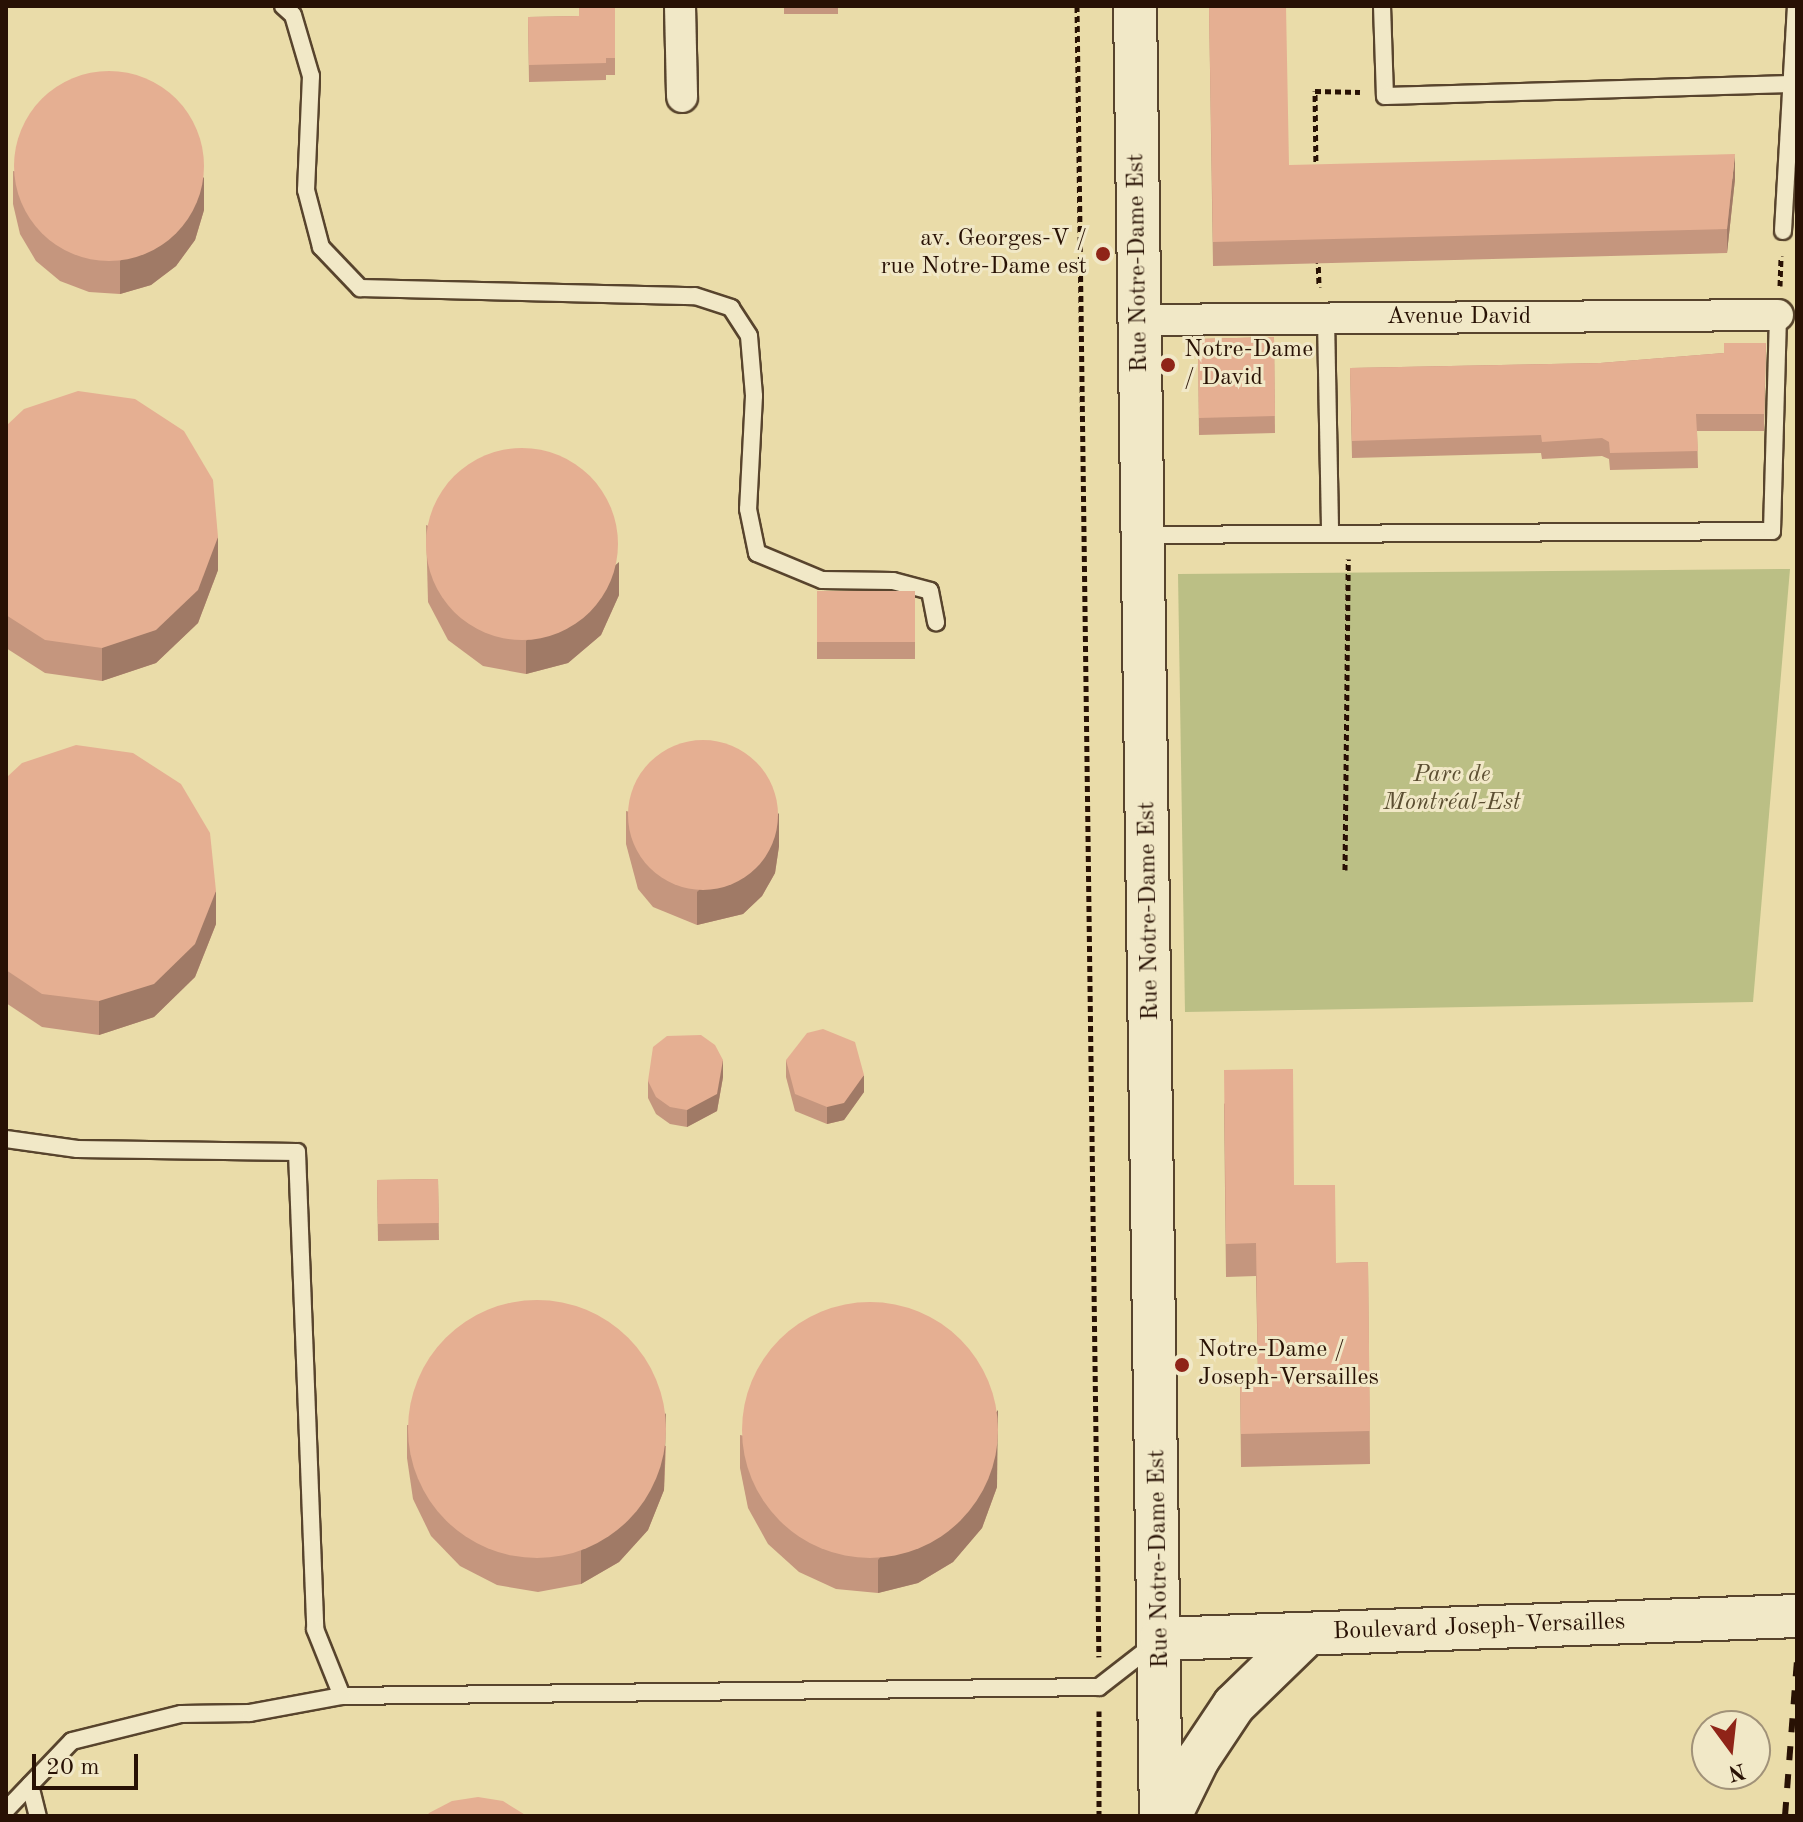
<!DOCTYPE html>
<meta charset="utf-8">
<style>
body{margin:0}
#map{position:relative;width:1803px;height:1822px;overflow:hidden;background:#eadca9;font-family:"Old Standard TT",serif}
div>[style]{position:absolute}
.green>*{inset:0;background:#bbbf85}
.path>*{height:5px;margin-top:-2.5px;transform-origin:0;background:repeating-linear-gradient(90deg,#281104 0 6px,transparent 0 10px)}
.roads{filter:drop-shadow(2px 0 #58442d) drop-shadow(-2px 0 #58442d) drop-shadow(0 2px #58442d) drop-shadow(0 -2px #58442d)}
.lane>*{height:16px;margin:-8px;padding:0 8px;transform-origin:8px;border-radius:8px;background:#f1e8c7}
.street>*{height:30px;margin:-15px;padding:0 15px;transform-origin:15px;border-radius:15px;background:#f1e8c7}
.secondary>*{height:42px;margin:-21px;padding:0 21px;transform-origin:21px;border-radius:21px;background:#f1e8c7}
.rail>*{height:6px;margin-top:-3px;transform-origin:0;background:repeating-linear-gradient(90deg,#281104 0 14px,transparent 0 28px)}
.wall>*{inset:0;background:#c5967e}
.shaded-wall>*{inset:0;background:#a07a66}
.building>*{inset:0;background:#e5af92}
.round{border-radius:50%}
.dots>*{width:22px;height:22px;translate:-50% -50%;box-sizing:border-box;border:4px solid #f1e8c7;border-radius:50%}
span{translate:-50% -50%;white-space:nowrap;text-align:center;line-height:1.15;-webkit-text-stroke:6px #f1e8c7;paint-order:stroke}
.poi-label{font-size:24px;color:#281104}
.right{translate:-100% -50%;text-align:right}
.left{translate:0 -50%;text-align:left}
.street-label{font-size:24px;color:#281104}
.park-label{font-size:24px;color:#5b4e31;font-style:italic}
.frame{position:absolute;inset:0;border:8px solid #281104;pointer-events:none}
.north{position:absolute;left:1691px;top:1710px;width:80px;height:80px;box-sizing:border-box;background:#f1e8c7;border:2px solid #a19279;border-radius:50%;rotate:165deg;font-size:22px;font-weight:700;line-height:32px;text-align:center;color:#281104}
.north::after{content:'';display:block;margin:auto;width:28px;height:36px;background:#8f2418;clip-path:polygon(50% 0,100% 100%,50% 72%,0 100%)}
.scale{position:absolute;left:32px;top:1754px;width:106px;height:36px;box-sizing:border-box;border:4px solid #281104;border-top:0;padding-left:10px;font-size:24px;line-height:28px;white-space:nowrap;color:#281104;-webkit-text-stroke:6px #f1e8c7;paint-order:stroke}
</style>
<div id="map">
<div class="green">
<i style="clip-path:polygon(1790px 569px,1753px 1002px,1185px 1012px,1178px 574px)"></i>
</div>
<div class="path">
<i style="left:1077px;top:6px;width:1651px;rotate:89.24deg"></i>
<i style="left:1316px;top:171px;width:80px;rotate:-90.7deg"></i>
<i style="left:1315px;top:91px;width:45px;rotate:1.3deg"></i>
<i style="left:1318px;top:257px;width:30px;rotate:88deg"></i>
<i style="left:1780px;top:286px;width:30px;rotate:-88deg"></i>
<i style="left:1345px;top:870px;width:311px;rotate:-89.4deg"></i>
<i style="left:1099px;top:1711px;width:105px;rotate:90deg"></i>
</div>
<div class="roads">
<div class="lane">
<i style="left:283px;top:6px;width:13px;rotate:42deg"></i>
<i style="left:293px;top:15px;width:64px;rotate:73.6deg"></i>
<i style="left:311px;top:76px;width:114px;rotate:92.5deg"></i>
<i style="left:306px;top:190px;width:59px;rotate:75.3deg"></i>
<i style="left:321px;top:247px;width:57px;rotate:46.4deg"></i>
<i style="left:360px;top:288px;width:335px;rotate:1.4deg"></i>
<i style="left:695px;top:296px;width:38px;rotate:18deg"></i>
<i style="left:731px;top:308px;width:33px;rotate:57deg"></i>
<i style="left:749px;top:336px;width:60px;rotate:85.2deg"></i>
<i style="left:754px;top:396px;width:113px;rotate:93deg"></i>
<i style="left:748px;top:509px;width:45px;rotate:78.4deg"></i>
<i style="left:757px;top:553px;width:70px;rotate:22.6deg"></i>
<i style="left:822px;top:580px;width:71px;rotate:0.8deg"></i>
<i style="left:893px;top:581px;width:38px;rotate:15deg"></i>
<i style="left:930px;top:591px;width:32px;rotate:79deg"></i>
<i style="left:1382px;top:6px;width:90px;rotate:88.1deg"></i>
<i style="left:1385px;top:96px;width:406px;rotate:-1.7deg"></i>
<i style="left:1783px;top:231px;width:225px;rotate:-86.7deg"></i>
<i style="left:1326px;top:319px;width:215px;rotate:88.9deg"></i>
<i style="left:1144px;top:535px;width:628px;rotate:-0.36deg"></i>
<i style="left:1772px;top:531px;width:216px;rotate:-88.4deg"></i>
<i style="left:6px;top:1139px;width:72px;rotate:8deg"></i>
<i style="left:77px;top:1149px;width:220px;rotate:0.8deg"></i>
<i style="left:297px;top:1152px;width:477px;rotate:87.8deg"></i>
<i style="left:315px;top:1629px;width:72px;rotate:68.1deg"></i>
<i style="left:342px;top:1696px;width:757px;rotate:-0.68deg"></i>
<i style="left:1099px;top:1687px;width:68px;rotate:-37.9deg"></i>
<i style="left:30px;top:1785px;width:32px;rotate:76deg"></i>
<i style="left:6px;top:1810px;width:95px;rotate:-46.3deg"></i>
<i style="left:72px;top:1741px;width:112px;rotate:-13.9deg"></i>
<i style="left:181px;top:1714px;width:69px;rotate:-0.8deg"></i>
<i style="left:250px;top:1713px;width:94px;rotate:-10.5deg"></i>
</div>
<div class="street">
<i style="left:680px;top:6px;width:91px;rotate:88.7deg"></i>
<i style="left:1140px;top:320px;width:638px;rotate:-0.45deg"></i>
</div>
<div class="secondary">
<i style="left:1135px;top:6px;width:1810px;rotate:89.18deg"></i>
<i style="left:1161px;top:1639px;width:636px;rotate:-2.07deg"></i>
<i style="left:1170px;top:1816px;width:64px;rotate:-63.8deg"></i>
<i style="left:1198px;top:1759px;width:65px;rotate:-56.3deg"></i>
<i style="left:1234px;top:1705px;width:102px;rotate:-44.2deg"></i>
</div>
</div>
<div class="rail">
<i style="left:1785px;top:1816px;width:157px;rotate:-85.6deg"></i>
</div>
<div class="wall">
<i style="clip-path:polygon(615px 6px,615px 75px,606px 75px,606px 80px,529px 82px,528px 17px,579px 16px)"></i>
<i style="clip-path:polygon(784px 6px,838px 6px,838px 14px,784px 14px)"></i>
<i style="clip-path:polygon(1209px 6px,1289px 165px,1735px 179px,1727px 253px,1213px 266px)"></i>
<i style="clip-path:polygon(13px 171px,204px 210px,195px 240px,176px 266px,151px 285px,120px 294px,89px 292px,60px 281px,36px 261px,20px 234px,13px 204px)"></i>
<i style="clip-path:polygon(1274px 337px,1275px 433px,1199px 435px,1198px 339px)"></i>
<i style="clip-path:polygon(1766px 343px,1764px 431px,1697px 431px,1698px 468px,1610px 470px,1609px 459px,1602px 456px,1542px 459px,1541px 453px,1352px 458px,1350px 368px,1600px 363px,1724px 353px)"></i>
<i style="clip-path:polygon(6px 426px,218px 570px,198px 623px,156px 663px,102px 681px,45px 673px,6px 648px)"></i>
<i style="clip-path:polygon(426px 525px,619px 595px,601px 635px,568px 663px,526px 674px,483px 666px,448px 640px,428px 602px)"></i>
<i style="clip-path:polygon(817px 591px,915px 591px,915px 659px,817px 659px)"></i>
<i style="clip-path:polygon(6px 778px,216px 924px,195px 977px,154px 1017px,99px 1035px,42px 1027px,6px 1003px)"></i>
<i style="clip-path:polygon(626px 811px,779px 846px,775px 873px,762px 896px,743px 914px,697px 925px,653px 907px,638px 889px,626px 844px)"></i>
<i style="clip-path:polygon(786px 1060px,864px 1092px,844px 1120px,827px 1124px,795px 1111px,786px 1077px)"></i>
<i style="clip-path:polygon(723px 1077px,717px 1111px,687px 1127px,670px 1124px,656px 1114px,648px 1098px,648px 1081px)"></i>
<i style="clip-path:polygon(1224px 1103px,1294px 1185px,1336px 1263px,1368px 1262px,1370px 1464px,1241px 1467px,1240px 1376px,1258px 1375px,1256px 1276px,1226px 1277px)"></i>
<i style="clip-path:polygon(438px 1179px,439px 1240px,378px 1241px,377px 1180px)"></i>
<i style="clip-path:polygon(407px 1425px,666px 1446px,664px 1490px,648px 1530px,619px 1562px,581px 1584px,538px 1592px,497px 1585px,460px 1566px,431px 1536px,413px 1499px,407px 1458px)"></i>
<i style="clip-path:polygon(740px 1435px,997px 1487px,982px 1528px,953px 1562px,918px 1583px,878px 1593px,836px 1589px,799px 1572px,768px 1544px,748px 1508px,740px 1468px)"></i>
</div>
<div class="shaded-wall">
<i style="clip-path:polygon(1735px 154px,1735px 179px,1727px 253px,1727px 229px)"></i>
<i style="clip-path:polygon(204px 177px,204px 210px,195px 240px,176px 266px,151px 285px,120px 294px,120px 261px)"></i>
<i style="clip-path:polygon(218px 537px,218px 570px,198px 623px,156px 663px,102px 681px,102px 648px)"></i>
<i style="clip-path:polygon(619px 562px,619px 595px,601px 635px,568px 663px,526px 674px,526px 641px)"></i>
<i style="clip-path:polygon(779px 813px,779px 846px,775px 873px,762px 896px,743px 914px,697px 925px,697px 892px)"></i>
<i style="clip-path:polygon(216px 891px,216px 924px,195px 977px,154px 1017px,99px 1035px,99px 1001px)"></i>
<i style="clip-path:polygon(723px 1060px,723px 1077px,717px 1111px,687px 1127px,687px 1110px)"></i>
<i style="clip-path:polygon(864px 1075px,864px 1092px,844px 1120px,827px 1124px,827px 1107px)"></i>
<i style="clip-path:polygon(998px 1410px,997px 1487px,982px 1528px,953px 1562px,918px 1583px,878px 1593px,878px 1560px)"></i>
<i style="clip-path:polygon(666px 1413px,664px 1490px,648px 1530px,619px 1562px,581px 1584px,581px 1551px)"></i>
</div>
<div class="building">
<i style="clip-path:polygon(579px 6px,615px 6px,615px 58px,606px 58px,606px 63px,529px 65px,528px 17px,579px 16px)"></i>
<i style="clip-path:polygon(1209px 6px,1286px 6px,1289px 165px,1735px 154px,1727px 229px,1213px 242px)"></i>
<i class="round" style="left:14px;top:71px;width:190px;height:190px"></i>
<i style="clip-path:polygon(1274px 337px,1275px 416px,1199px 418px,1198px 339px)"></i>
<i style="clip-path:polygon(1724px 343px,1766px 343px,1764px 414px,1696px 414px,1698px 451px,1610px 453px,1609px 442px,1602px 438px,1542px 442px,1541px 435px,1352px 441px,1350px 368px,1600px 363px,1724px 353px)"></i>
<i style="clip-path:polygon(78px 391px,135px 399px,184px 431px,213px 480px,218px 537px,198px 590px,156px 630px,102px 648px,45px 640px,6px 615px,6px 426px,24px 409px)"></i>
<i class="round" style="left:426px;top:448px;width:192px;height:192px"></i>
<i style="clip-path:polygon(817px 591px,915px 591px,915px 642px,817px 642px)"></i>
<i class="round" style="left:628px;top:740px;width:150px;height:150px"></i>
<i style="clip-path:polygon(76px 745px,133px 753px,181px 784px,210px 833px,216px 891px,195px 944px,154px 984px,99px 1001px,42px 994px,6px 970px,6px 778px,22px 763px)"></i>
<i style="clip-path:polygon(823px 1029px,855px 1042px,864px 1075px,844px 1103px,827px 1107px,795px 1094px,786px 1060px,807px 1033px)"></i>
<i style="clip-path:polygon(701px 1035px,715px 1045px,723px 1060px,717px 1094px,687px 1110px,670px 1107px,656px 1097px,648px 1081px,653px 1047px,667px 1036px)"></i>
<i style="clip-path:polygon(1293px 1069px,1294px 1185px,1335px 1185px,1336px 1263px,1368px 1262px,1370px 1431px,1241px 1434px,1240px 1376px,1258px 1375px,1256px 1243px,1226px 1244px,1224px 1070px)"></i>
<i style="clip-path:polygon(438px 1179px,439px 1223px,378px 1224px,377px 1180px)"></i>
<i class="round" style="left:408px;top:1300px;width:258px;height:258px"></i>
<i class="round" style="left:742px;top:1302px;width:256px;height:256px"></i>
<i style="clip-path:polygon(478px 1797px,503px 1801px,527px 1816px,427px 1816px,429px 1813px,452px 1801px)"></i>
</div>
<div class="dots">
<i style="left:1103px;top:254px;background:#8f2418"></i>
<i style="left:1168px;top:365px;background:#8f2418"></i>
<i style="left:1182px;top:1365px;background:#8f2418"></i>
</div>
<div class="poi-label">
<span class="right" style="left:1087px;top:254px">av. Georges-V /<br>rue Notre-Dame est</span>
<span class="left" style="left:1184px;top:365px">Notre-Dame<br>/ David</span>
<span class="left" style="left:1198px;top:1365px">Notre-Dame /<br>Joseph-Versailles</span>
</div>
<div class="street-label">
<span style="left:1139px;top:263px;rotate:-91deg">Rue Notre-Dame Est</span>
<span style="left:1459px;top:318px">Avenue David</span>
<span style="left:1150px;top:911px;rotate:-91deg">Rue Notre-Dame Est</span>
<span style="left:1160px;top:1559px;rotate:-91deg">Rue Notre-Dame Est</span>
<span style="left:1479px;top:1628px;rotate:-2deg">Boulevard Joseph-Versailles</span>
</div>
<div class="park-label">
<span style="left:1452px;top:790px">Parc de<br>Montréal-Est</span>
</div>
<div class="frame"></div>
<div class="north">N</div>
<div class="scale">20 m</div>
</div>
